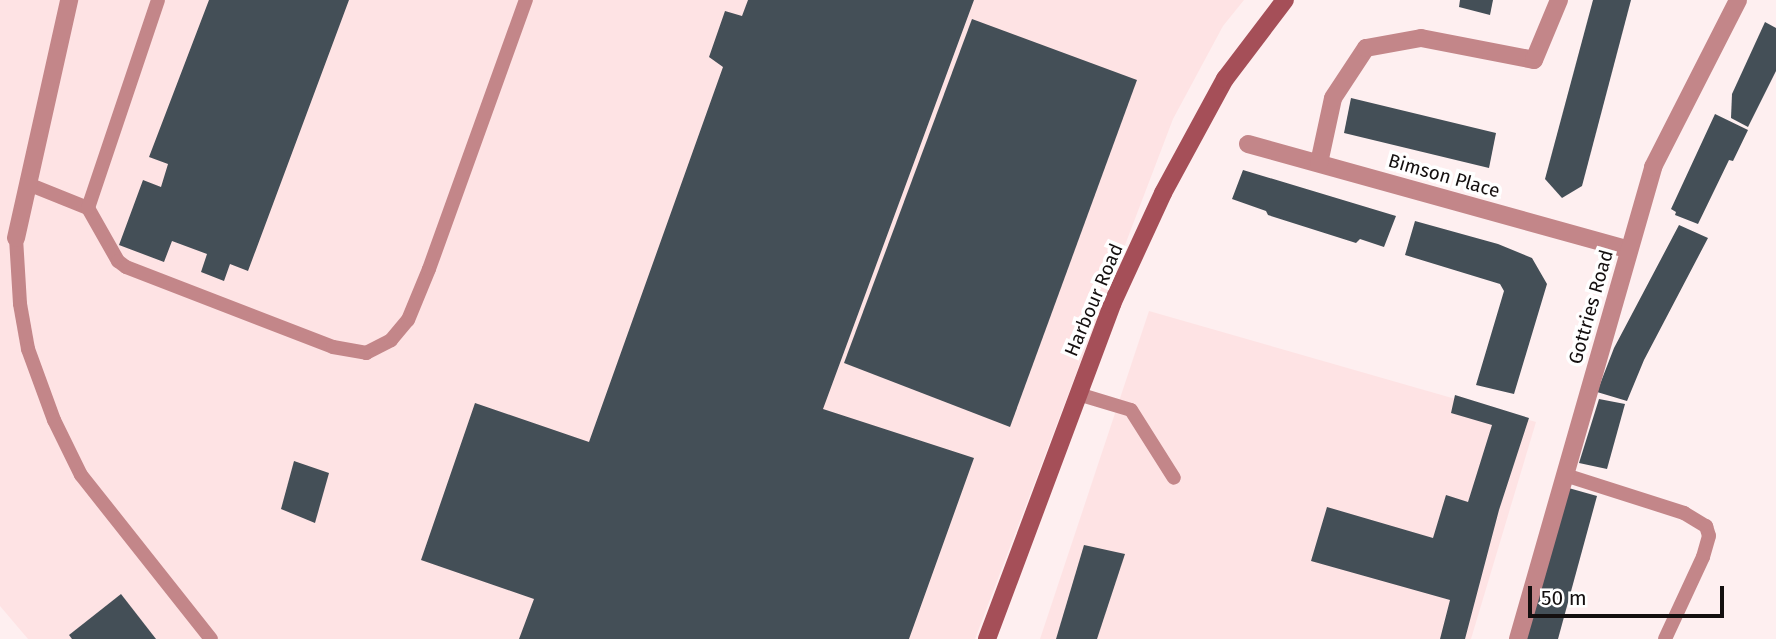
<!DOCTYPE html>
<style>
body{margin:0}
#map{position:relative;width:1776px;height:639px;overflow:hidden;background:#feeff0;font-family:"Fira Sans",sans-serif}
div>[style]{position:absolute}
.built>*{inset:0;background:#fee3e4}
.building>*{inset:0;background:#444f57}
.lane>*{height:14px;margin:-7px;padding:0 7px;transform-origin:7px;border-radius:7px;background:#c38689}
.street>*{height:18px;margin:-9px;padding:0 9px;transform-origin:9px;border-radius:9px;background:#c38689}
.secondary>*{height:18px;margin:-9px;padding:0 9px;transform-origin:9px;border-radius:9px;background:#a54f58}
span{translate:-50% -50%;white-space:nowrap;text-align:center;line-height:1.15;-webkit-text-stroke:7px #fff;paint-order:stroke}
.street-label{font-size:19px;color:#140f0f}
.scale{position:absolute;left:1528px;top:586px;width:196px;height:32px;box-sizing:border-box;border:4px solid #140f0f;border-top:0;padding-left:9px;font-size:21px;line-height:24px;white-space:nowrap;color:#140f0f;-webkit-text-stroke:5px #fff;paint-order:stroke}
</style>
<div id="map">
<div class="built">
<i style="clip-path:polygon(0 0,1244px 0,1223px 26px,1173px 119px,975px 639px,28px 639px,0 606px)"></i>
<i style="clip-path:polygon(1149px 311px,1536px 422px,1471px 639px,1040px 639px)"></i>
</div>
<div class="building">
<i style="clip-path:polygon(209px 0,349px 0,248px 271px,230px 264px,224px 281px,201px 272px,207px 254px,172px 241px,164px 262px,119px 245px,143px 180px,161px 187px,168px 164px,149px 157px)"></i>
<i style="clip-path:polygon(748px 0,974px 0,823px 409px,974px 458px,909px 639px,519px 639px,534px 599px,421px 560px,475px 403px,589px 442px,723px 67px,709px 57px,725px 11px,742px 16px)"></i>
<i style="clip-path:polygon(1460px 0,1493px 0,1490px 15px,1459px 7px)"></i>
<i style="clip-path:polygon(1593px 0,1631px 0,1582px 186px,1562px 198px,1545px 179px)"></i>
<i style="clip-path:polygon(972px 19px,1137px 80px,1010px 427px,844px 363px)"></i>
<i style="clip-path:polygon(1765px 22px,1776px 28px,1776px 71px,1748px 127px,1731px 118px,1732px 94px)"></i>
<i style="clip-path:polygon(1351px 98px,1496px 133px,1489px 168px,1344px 133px)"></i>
<i style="clip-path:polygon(1715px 114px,1748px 130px,1733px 161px,1729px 160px,1698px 224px,1675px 215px,1676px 212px,1671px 209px)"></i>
<i style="clip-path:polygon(1243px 170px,1396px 216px,1384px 247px,1360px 239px,1356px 243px,1268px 215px,1266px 211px,1232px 199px)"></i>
<i style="clip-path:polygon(1415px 221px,1498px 244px,1532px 258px,1547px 284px,1514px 394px,1476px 385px,1504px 291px,1500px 284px,1405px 255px)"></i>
<i style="clip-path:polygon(1679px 225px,1708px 238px,1644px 360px,1627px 401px,1597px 392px,1614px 348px)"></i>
<i style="clip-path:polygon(1455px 395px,1529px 418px,1499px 510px,1465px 639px,1440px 639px,1450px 600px,1311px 561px,1327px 507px,1433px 538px,1446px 495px,1468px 502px,1492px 425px,1451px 413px)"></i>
<i style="clip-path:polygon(1599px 399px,1625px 404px,1607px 469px,1579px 463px)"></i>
<i style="clip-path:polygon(294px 461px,329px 473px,315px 523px,281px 509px)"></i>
<i style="clip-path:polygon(1565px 487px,1597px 496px,1558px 639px,1526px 639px)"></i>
<i style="clip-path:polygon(1084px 545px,1125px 554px,1097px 639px,1056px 639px)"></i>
<i style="clip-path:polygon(121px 594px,156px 639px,72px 639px,69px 635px)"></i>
</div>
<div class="lane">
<i style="left:28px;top:184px;width:65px;rotate:21.8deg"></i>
<i style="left:88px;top:208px;width:61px;rotate:60.5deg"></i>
<i style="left:118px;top:261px;width:10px;rotate:37deg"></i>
<i style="left:126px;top:267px;width:222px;rotate:21.1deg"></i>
<i style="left:333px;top:347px;width:34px;rotate:10deg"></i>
<i style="left:366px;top:353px;width:28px;rotate:-27deg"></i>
<i style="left:391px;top:340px;width:26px;rotate:-50deg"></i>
<i style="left:408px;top:320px;width:55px;rotate:-67.6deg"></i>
<i style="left:429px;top:269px;width:286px;rotate:-70.2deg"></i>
<i style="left:88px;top:208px;width:219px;rotate:-71.4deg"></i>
<i style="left:16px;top:238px;width:66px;rotate:86.5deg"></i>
<i style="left:20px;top:304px;width:46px;rotate:79.9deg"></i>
<i style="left:28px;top:349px;width:76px;rotate:69.9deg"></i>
<i style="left:54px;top:420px;width:61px;rotate:63.9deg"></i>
<i style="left:81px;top:475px;width:209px;rotate:51.6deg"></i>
<i style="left:1078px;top:394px;width:55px;rotate:16.8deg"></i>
<i style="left:1131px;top:410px;width:80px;rotate:57.7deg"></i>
<i style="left:1565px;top:475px;width:125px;rotate:17.7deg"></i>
<i style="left:1684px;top:513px;width:26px;rotate:31deg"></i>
<i style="left:1706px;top:526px;width:10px;rotate:73deg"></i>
<i style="left:1709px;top:536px;width:22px;rotate:106deg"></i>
<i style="left:1703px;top:557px;width:90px;rotate:114.9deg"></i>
</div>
<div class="street">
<i style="left:1248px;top:144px;width:395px;rotate:15.5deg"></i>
<i style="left:1319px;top:163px;width:66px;rotate:-77.8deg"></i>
<i style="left:1333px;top:98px;width:60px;rotate:-56.6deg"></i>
<i style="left:1366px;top:48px;width:56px;rotate:-10.3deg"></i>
<i style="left:1421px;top:38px;width:115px;rotate:11deg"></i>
<i style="left:1534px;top:60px;width:65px;rotate:-67.4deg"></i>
<i style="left:16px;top:238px;width:244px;rotate:-77.4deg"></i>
<i style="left:1518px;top:639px;width:491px;rotate:-74deg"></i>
<i style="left:1653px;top:167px;width:187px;rotate:-63deg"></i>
</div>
<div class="secondary">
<i style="left:987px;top:639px;width:358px;rotate:-69.5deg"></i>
<i style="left:1112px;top:304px;width:122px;rotate:-65.3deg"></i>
<i style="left:1163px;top:193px;width:130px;rotate:-61.5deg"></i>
<i style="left:1225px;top:79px;width:99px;rotate:-52.8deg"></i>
</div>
<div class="street-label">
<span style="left:1444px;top:176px;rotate:16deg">Bimson Place</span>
<span style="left:1094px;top:300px;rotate:-67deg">Harbour Road</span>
<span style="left:1591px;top:307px;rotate:-74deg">Gottries Road</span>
</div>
<div class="scale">50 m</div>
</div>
